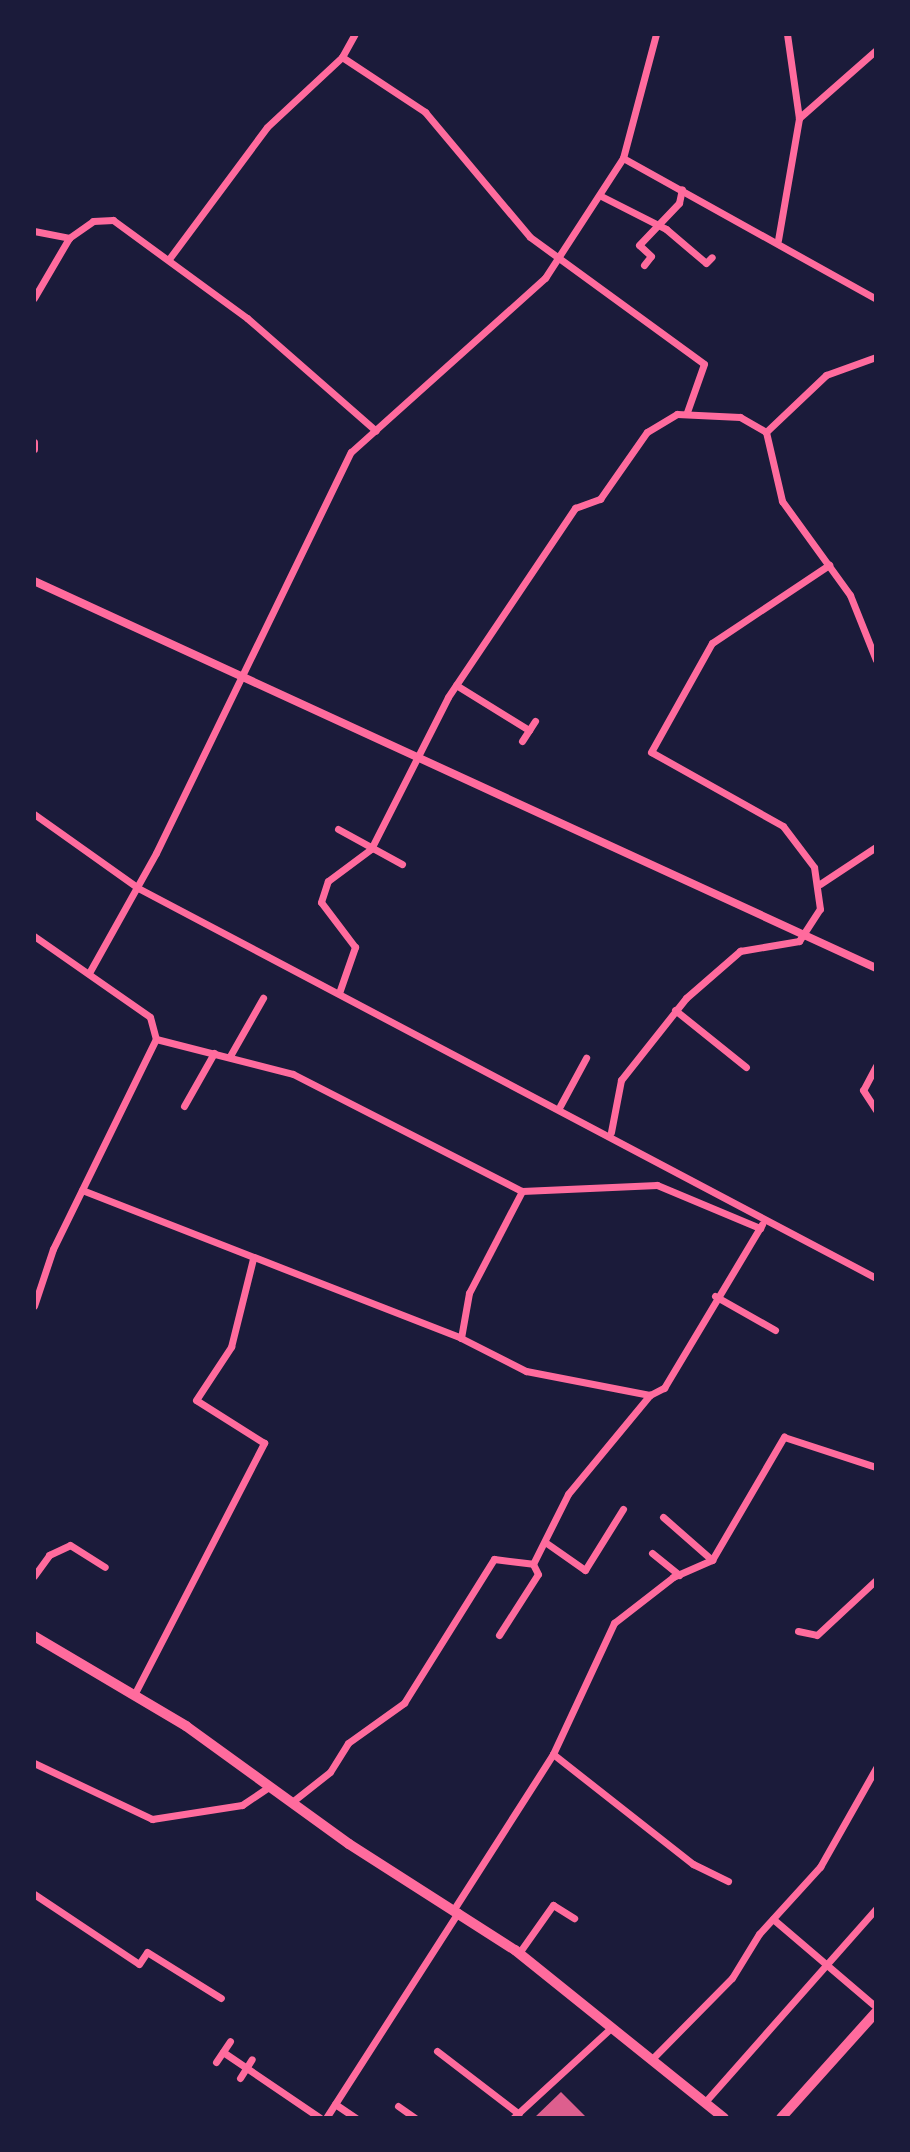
<!DOCTYPE html>
<style>
body{margin:0}
#map{position:relative;width:910px;height:2152px;overflow:hidden;background:#1b1b3a;font-family:Signika,sans-serif}
div>[style]{position:absolute}
.building>*{inset:0;background:#dd5f8e}
.minor>*{height:7px;margin:-3.5px;padding:0 3.5px;transform-origin:3.5px;border-radius:3.5px;background:#ff6b9d}
.tertiary>*{height:8px;margin:-4px;padding:0 4px;transform-origin:4px;border-radius:4px;background:#ff6b9d}
.primary>*{height:10px;margin:-5px;padding:0 5px;transform-origin:5px;border-radius:5px;background:#ff6b9d}
span{translate:-50% -50%;white-space:nowrap;text-align:center;line-height:1.15;-webkit-text-stroke:8px #1b1b3a;paint-order:stroke}
.frame{position:absolute;inset:0;border:36px solid #1b1b3a;pointer-events:none}
</style>
<div id="map">
<div class="building">
<i style="clip-path:polygon(561px 2092px,587px 2118px,534px 2118px)"></i>
</div>
<div class="minor">
<i style="left:787px;top:34px;width:85px;rotate:81.9deg"></i>
<i style="left:342px;top:57px;width:100px;rotate:33.5deg"></i>
<i style="left:425px;top:112px;width:163px;rotate:50deg"></i>
<i style="left:530px;top:237px;width:215px;rotate:36.1deg"></i>
<i style="left:704px;top:364px;width:51px;rotate:109.5deg"></i>
<i style="left:623px;top:158px;width:290px;rotate:29.1deg"></i>
<i style="left:603px;top:197px;width:71px;rotate:26.9deg"></i>
<i style="left:666px;top:229px;width:52px;rotate:40.4deg"></i>
<i style="left:706px;top:263px;width:8px;rotate:-45deg"></i>
<i style="left:34px;top:231px;width:36px;rotate:11deg"></i>
<i style="left:69px;top:238px;width:29px;rotate:-35deg"></i>
<i style="left:93px;top:221px;width:20px;rotate:-3deg"></i>
<i style="left:113px;top:220px;width:166px;rotate:36.2deg"></i>
<i style="left:247px;top:318px;width:171px;rotate:41.2deg"></i>
<i style="left:778px;top:240px;width:124px;rotate:-80.2deg"></i>
<i style="left:799px;top:118px;width:103px;rotate:-41.4deg"></i>
<i style="left:169px;top:259px;width:164px;rotate:-53.4deg"></i>
<i style="left:267px;top:127px;width:103px;rotate:-43deg"></i>
<i style="left:342px;top:57px;width:26px;rotate:-61deg"></i>
<i style="left:644px;top:265px;width:11px;rotate:-52deg"></i>
<i style="left:651px;top:256px;width:16px;rotate:-137deg"></i>
<i style="left:639px;top:245px;width:58px;rotate:-46.4deg"></i>
<i style="left:679px;top:203px;width:14px;rotate:-78deg"></i>
<i style="left:34px;top:298px;width:69px;rotate:-59.7deg"></i>
<i style="left:766px;top:432px;width:71px;rotate:76.9deg"></i>
<i style="left:782px;top:501px;width:116px;rotate:54.1deg"></i>
<i style="left:850px;top:595px;width:70px;rotate:68.2deg"></i>
<i style="left:34px;top:442px;width:7px;rotate:90deg"></i>
<i style="left:456px;top:685px;width:86px;rotate:31.7deg"></i>
<i style="left:522px;top:741px;width:24px;rotate:-57deg"></i>
<i style="left:34px;top:814px;width:128px;rotate:35.4deg"></i>
<i style="left:138px;top:888px;width:835px;rotate:27.85deg"></i>
<i style="left:338px;top:829px;width:73px;rotate:28.7deg"></i>
<i style="left:820px;top:884px;width:67px;rotate:-33.5deg"></i>
<i style="left:34px;top:936px;width:141px;rotate:34.9deg"></i>
<i style="left:150px;top:1017px;width:23px;rotate:75deg"></i>
<i style="left:156px;top:1039px;width:141px;rotate:14.3deg"></i>
<i style="left:293px;top:1074px;width:257px;rotate:27.1deg"></i>
<i style="left:522px;top:1191px;width:135px;rotate:-2.5deg"></i>
<i style="left:657px;top:1185px;width:112px;rotate:22.7deg"></i>
<i style="left:89px;top:973px;width:137px;rotate:-60.8deg"></i>
<i style="left:156px;top:853px;width:446px;rotate:-64.1deg"></i>
<i style="left:351px;top:452px;width:261px;rotate:-41.9deg"></i>
<i style="left:545px;top:278px;width:143px;rotate:-57deg"></i>
<i style="left:623px;top:158px;width:128px;rotate:-75.1deg"></i>
<i style="left:339px;top:993px;width:49px;rotate:-70.8deg"></i>
<i style="left:355px;top:947px;width:56px;rotate:-127.1deg"></i>
<i style="left:321px;top:902px;width:22px;rotate:-72deg"></i>
<i style="left:328px;top:881px;width:54px;rotate:-36.7deg"></i>
<i style="left:371px;top:849px;width:170px;rotate:-63.1deg"></i>
<i style="left:448px;top:697px;width:228px;rotate:-56.1deg"></i>
<i style="left:575px;top:508px;width:27px;rotate:-20deg"></i>
<i style="left:600px;top:499px;width:82px;rotate:-55deg"></i>
<i style="left:647px;top:432px;width:35px;rotate:-31deg"></i>
<i style="left:677px;top:414px;width:63px;rotate:2.7deg"></i>
<i style="left:740px;top:417px;width:30px;rotate:30deg"></i>
<i style="left:766px;top:432px;width:83px;rotate:-43.5deg"></i>
<i style="left:826px;top:375px;width:53px;rotate:-19.8deg"></i>
<i style="left:675px;top:1010px;width:91px;rotate:38.8deg"></i>
<i style="left:230px;top:1056px;width:67px;rotate:-60.4deg"></i>
<i style="left:876px;top:1066px;width:27px;rotate:118deg"></i>
<i style="left:863px;top:1090px;width:24px;rotate:57deg"></i>
<i style="left:184px;top:1106px;width:61px;rotate:-60.5deg"></i>
<i style="left:560px;top:1106px;width:55px;rotate:-61.6deg"></i>
<i style="left:611px;top:1132px;width:53px;rotate:-79.1deg"></i>
<i style="left:621px;top:1080px;width:105px;rotate:-51.6deg"></i>
<i style="left:686px;top:998px;width:72px;rotate:-41deg"></i>
<i style="left:740px;top:951px;width:60px;rotate:-9.6deg"></i>
<i style="left:799px;top:941px;width:38px;rotate:-57deg"></i>
<i style="left:820px;top:909px;width:42px;rotate:-98.1deg"></i>
<i style="left:814px;top:867px;width:51px;rotate:-127.1deg"></i>
<i style="left:783px;top:826px;width:151px;rotate:-150.7deg"></i>
<i style="left:651px;top:752px;width:125px;rotate:-60.8deg"></i>
<i style="left:712px;top:643px;width:141px;rotate:-33.7deg"></i>
<i style="left:82px;top:1190px;width:407px;rotate:21.3deg"></i>
<i style="left:461px;top:1338px;width:73px;rotate:26.9deg"></i>
<i style="left:526px;top:1371px;width:126px;rotate:11deg"></i>
<i style="left:715px;top:1296px;width:69px;rotate:29.5deg"></i>
<i style="left:34px;top:1306px;width:60px;rotate:-71.6deg"></i>
<i style="left:53px;top:1249px;width:234px;rotate:-63.9deg"></i>
<i style="left:461px;top:1338px;width:46px;rotate:-79.9deg"></i>
<i style="left:469px;top:1293px;width:115px;rotate:-62.5deg"></i>
<i style="left:663px;top:1517px;width:65px;rotate:41.3deg"></i>
<i style="left:545px;top:1542px;width:49px;rotate:35deg"></i>
<i style="left:585px;top:1570px;width:72px;rotate:-58.1deg"></i>
<i style="left:652px;top:1553px;width:35px;rotate:39deg"></i>
<i style="left:34px;top:1576px;width:26px;rotate:-54deg"></i>
<i style="left:49px;top:1555px;width:23px;rotate:-25deg"></i>
<i style="left:70px;top:1545px;width:41px;rotate:32.2deg"></i>
<i style="left:798px;top:1631px;width:19px;rotate:12deg"></i>
<i style="left:817px;top:1635px;width:81px;rotate:-43deg"></i>
<i style="left:499px;top:1635px;width:72px;rotate:-57.4deg"></i>
<i style="left:538px;top:1574px;width:11px;rotate:-117deg"></i>
<i style="left:134px;top:1695px;width:284px;rotate:-62.7deg"></i>
<i style="left:264px;top:1443px;width:80px;rotate:-147.7deg"></i>
<i style="left:196px;top:1400px;width:64px;rotate:-56.6deg"></i>
<i style="left:231px;top:1347px;width:91px;rotate:-76deg"></i>
<i style="left:553px;top:1754px;width:178px;rotate:38.2deg"></i>
<i style="left:693px;top:1864px;width:39px;rotate:26deg"></i>
<i style="left:34px;top:1763px;width:131px;rotate:25.4deg"></i>
<i style="left:152px;top:1819px;width:91px;rotate:-8.8deg"></i>
<i style="left:242px;top:1805px;width:34px;rotate:-34deg"></i>
<i style="left:292px;top:1802px;width:48px;rotate:-38.3deg"></i>
<i style="left:330px;top:1772px;width:34px;rotate:-58deg"></i>
<i style="left:348px;top:1743px;width:69px;rotate:-35.5deg"></i>
<i style="left:404px;top:1703px;width:170px;rotate:-58deg"></i>
<i style="left:494px;top:1559px;width:39px;rotate:7deg"></i>
<i style="left:533px;top:1564px;width:78px;rotate:-63.4deg"></i>
<i style="left:568px;top:1494px;width:129px;rotate:-50.4deg"></i>
<i style="left:650px;top:1395px;width:16px;rotate:-27deg"></i>
<i style="left:664px;top:1388px;width:191px;rotate:-59.1deg"></i>
<i style="left:34px;top:1894px;width:126px;rotate:33.7deg"></i>
<i style="left:139px;top:1964px;width:14px;rotate:-56deg"></i>
<i style="left:147px;top:1952px;width:87px;rotate:31.9deg"></i>
<i style="left:454px;top:1909px;width:184px;rotate:-57.4deg"></i>
<i style="left:553px;top:1754px;width:145px;rotate:-65deg"></i>
<i style="left:614px;top:1623px;width:75px;rotate:-37.9deg"></i>
<i style="left:673px;top:1577px;width:43px;rotate:-23.6deg"></i>
<i style="left:712px;top:1560px;width:143px;rotate:-59.7deg"></i>
<i style="left:784px;top:1437px;width:97px;rotate:18.1deg"></i>
<i style="left:773px;top:1919px;width:135px;rotate:40.5deg"></i>
<i style="left:519px;top:1953px;width:59px;rotate:-54.7deg"></i>
<i style="left:553px;top:1905px;width:25px;rotate:32deg"></i>
<i style="left:437px;top:2051px;width:103px;rotate:37.5deg"></i>
<i style="left:223px;top:2052px;width:117px;rotate:34.2deg"></i>
<i style="left:651px;top:2060px;width:115px;rotate:-45.4deg"></i>
<i style="left:732px;top:1978px;width:52px;rotate:-58.5deg"></i>
<i style="left:759px;top:1934px;width:91px;rotate:-47.7deg"></i>
<i style="left:820px;top:1867px;width:114px;rotate:-60.5deg"></i>
<i style="left:216px;top:2062px;width:25px;rotate:-56deg"></i>
<i style="left:240px;top:2078px;width:22px;rotate:-58deg"></i>
<i style="left:705px;top:2102px;width:258px;rotate:-48.5deg"></i>
<i style="left:335px;top:2104px;width:25px;rotate:34deg"></i>
<i style="left:398px;top:2106px;width:21px;rotate:35deg"></i>
<i style="left:326px;top:2118px;width:245px;rotate:-57.3deg"></i>
<i style="left:513px;top:2118px;width:133px;rotate:-42.6deg"></i>
</div>
<div class="tertiary">
<i style="left:34px;top:581px;width:927px;rotate:24.68deg"></i>
</div>
<div class="primary">
<i style="left:34px;top:1636px;width:177px;rotate:30.6deg"></i>
<i style="left:186px;top:1726px;width:201px;rotate:35.9deg"></i>
<i style="left:349px;top:1844px;width:197px;rotate:32.6deg"></i>
<i style="left:515px;top:1950px;width:268px;rotate:38.8deg"></i>
<i style="left:781px;top:2118px;width:142px;rotate:-48.1deg"></i>
</div>
<div class="frame"></div>
</div>
